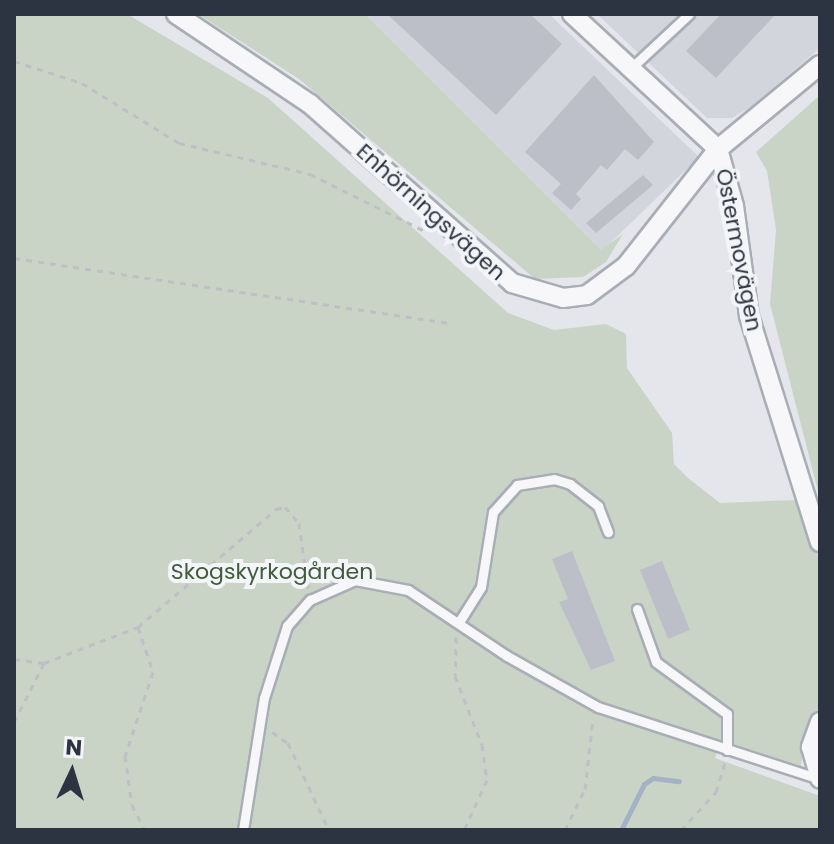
<!DOCTYPE html>
<meta charset="utf-8">
<style>
body{margin:0}
#map{position:relative;width:834px;height:844px;overflow:hidden;background:#e4e6eb;font-family:Poppins,sans-serif}
div>[style]{position:absolute}
.built>*{inset:0;background:#d3d5dc}
.green>*{inset:0;background:#c9d4c6}
.stream>*{height:5px;margin:-2.5px;padding:0 2.5px;transform-origin:2.5px;border-radius:2.5px;background:#a3b2c7}
.building>*{inset:0;background:#bcbfc7}
.path>*{height:3px;margin-top:-1.5px;transform-origin:0;background:repeating-linear-gradient(90deg,#bec0c5 0 6px,transparent 0 12px)}
.roads{filter:drop-shadow(2px 0 #a9adb5) drop-shadow(-2px 0 #a9adb5) drop-shadow(0 2px #a9adb5) drop-shadow(0 -2px #a9adb5)}
.service>*{height:9px;margin:-4.5px;padding:0 4.5px;transform-origin:4.5px;border-radius:4.5px;background:#f7f7f9}
.minor>*{height:18px;margin:-9px;padding:0 9px;transform-origin:9px;border-radius:9px;background:#f7f7f9}
span{translate:-50% -50%;white-space:nowrap;text-align:center;line-height:1.15;-webkit-text-stroke:8px #f4f5f8;paint-order:stroke}
.street-label{font-size:22px;color:#2d3441}
.park-label{font-size:22px;color:#405c3c}
.frame{position:absolute;inset:0;border:16px solid #2d3441;pointer-events:none}
.north{position:absolute;left:32px;top:732px;width:80px;height:80px;-webkit-text-stroke:6px #f4f5f8;paint-order:stroke;rotate:4deg;font-size:22px;font-weight:700;line-height:32px;text-align:center;color:#2d3441}
.north::after{content:'';display:block;margin:auto;width:28px;height:36px;background:#2d3441;clip-path:polygon(50% 0,100% 100%,50% 72%,0 100%)}
</style>
<div id="map">
<div class="built">
<i style="clip-path:polygon(365px 14px,549px 14px,699px 157px,602px 251px)"></i>
<i style="clip-path:polygon(597px 14px,820px 14px,820px 48px,752px 106px,732px 118px,707px 118px)"></i>
</div>
<div class="green">
<i style="clip-path:polygon(14px 14px,127px 14px,268px 98px,508px 313px,554px 330px,606px 324px,626px 334px,627px 368px,672px 433px,674px 464px,688px 478px,720px 503px,797px 500px,820px 562px,820px 707px,806px 732px,801px 766px,721px 740px,715px 758px,820px 796px,820px 830px,14px 830px)"></i>
<i style="clip-path:polygon(198px 14px,365px 14px,601px 250px,623px 234px,606px 262px,583px 277px,535px 279px,299px 79px)"></i>
<i style="clip-path:polygon(820px 95px,820px 499px,770px 304px,776px 230px,767px 171px,756px 152px)"></i>
</div>
<div class="stream">
<i style="left:621px;top:830px;width:51px;rotate:-63.4deg"></i>
<i style="left:644px;top:784px;width:11px;rotate:-34deg"></i>
<i style="left:653px;top:778px;width:26px;rotate:7deg"></i>
</div>
<div class="building">
<i style="clip-path:polygon(387px 14px,530px 14px,562px 44px,496px 115px)"></i>
<i style="clip-path:polygon(721px 14px,776px 14px,716px 78px,686px 51px)"></i>
<i style="clip-path:polygon(594px 75px,654px 142px,638px 160px,625px 149px,607px 170px,601px 165px,576px 194px,581px 199px,571px 210px,552px 193px,561px 184px,525px 152px)"></i>
<i style="clip-path:polygon(643px 175px,653px 185px,596px 233px,586px 223px)"></i>
<i style="clip-path:polygon(572px 551px,615px 661px,591px 670px,559px 602px,568px 599px,552px 559px)"></i>
<i style="clip-path:polygon(662px 561px,690px 630px,668px 639px,640px 570px)"></i>
</div>
<div class="path">
<i style="left:14px;top:61px;width:71px;rotate:17.9deg"></i>
<i style="left:82px;top:83px;width:114px;rotate:31.7deg"></i>
<i style="left:179px;top:143px;width:135px;rotate:13.3deg"></i>
<i style="left:310px;top:174px;width:128px;rotate:26.4deg"></i>
<i style="left:14px;top:258px;width:440px;rotate:8.5deg"></i>
<i style="left:138px;top:627px;width:47px;rotate:71.6deg"></i>
<i style="left:153px;top:672px;width:89px;rotate:108.4deg"></i>
<i style="left:125px;top:756px;width:49px;rotate:81.9deg"></i>
<i style="left:132px;top:805px;width:28px;rotate:63deg"></i>
<i style="left:456px;top:637px;width:39px;rotate:91deg"></i>
<i style="left:455px;top:676px;width:74px;rotate:68.6deg"></i>
<i style="left:482px;top:745px;width:35px;rotate:82deg"></i>
<i style="left:487px;top:780px;width:55px;rotate:114.7deg"></i>
<i style="left:14px;top:659px;width:30px;rotate:8deg"></i>
<i style="left:14px;top:722px;width:66px;rotate:-63deg"></i>
<i style="left:44px;top:663px;width:101px;rotate:-21deg"></i>
<i style="left:138px;top:627px;width:182px;rotate:-40.5deg"></i>
<i style="left:276px;top:509px;width:9px;rotate:-13deg"></i>
<i style="left:285px;top:507px;width:21px;rotate:49deg"></i>
<i style="left:299px;top:523px;width:66px;rotate:82.1deg"></i>
<i style="left:272px;top:732px;width:19px;rotate:35deg"></i>
<i style="left:288px;top:743px;width:96px;rotate:64.8deg"></i>
<i style="left:565px;top:830px;width:46px;rotate:-64deg"></i>
<i style="left:585px;top:789px;width:70px;rotate:-83.5deg"></i>
<i style="left:681px;top:830px;width:52px;rotate:-47.4deg"></i>
<i style="left:716px;top:792px;width:31px;rotate:-73deg"></i>
</div>
<div class="roads">
<div class="service">
<i style="left:629px;top:70px;width:82px;rotate:-43deg"></i>
<i style="left:637px;top:609px;width:56px;rotate:70.3deg"></i>
<i style="left:656px;top:662px;width:88px;rotate:36.2deg"></i>
<i style="left:727px;top:714px;width:36px;rotate:90deg"></i>
<i style="left:459px;top:622px;width:41px;rotate:-57.8deg"></i>
<i style="left:481px;top:587px;width:76px;rotate:-80.9deg"></i>
<i style="left:493px;top:512px;width:36px;rotate:-48deg"></i>
<i style="left:517px;top:485px;width:37px;rotate:-9deg"></i>
<i style="left:554px;top:479px;width:17px;rotate:17deg"></i>
<i style="left:570px;top:484px;width:36px;rotate:38deg"></i>
<i style="left:598px;top:506px;width:28px;rotate:69deg"></i>
<i style="left:243px;top:830px;width:134px;rotate:-81deg"></i>
<i style="left:264px;top:698px;width:76px;rotate:-72.3deg"></i>
<i style="left:287px;top:626px;width:35px;rotate:-49deg"></i>
<i style="left:310px;top:600px;width:49px;rotate:-24deg"></i>
<i style="left:355px;top:580px;width:54px;rotate:10.7deg"></i>
<i style="left:408px;top:590px;width:119px;rotate:33.7deg"></i>
<i style="left:507px;top:656px;width:104px;rotate:29.3deg"></i>
<i style="left:598px;top:707px;width:233px;rotate:18deg"></i>
</div>
<div class="minor">
<i style="left:176px;top:14px;width:161px;rotate:33.9deg"></i>
<i style="left:310px;top:104px;width:270px;rotate:41.5deg"></i>
<i style="left:512px;top:283px;width:53px;rotate:16.4deg"></i>
<i style="left:563px;top:298px;width:24px;rotate:-7deg"></i>
<i style="left:587px;top:295px;width:49px;rotate:-36.6deg"></i>
<i style="left:626px;top:266px;width:149px;rotate:-51.8deg"></i>
<i style="left:718px;top:149px;width:132px;rotate:-39.5deg"></i>
<i style="left:572px;top:14px;width:199px;rotate:42.8deg"></i>
<i style="left:718px;top:149px;width:59px;rotate:74.3deg"></i>
<i style="left:734px;top:206px;width:111px;rotate:82.2deg"></i>
<i style="left:749px;top:316px;width:237px;rotate:72.6deg"></i>
<i style="left:820px;top:722px;width:27px;rotate:110deg"></i>
<i style="left:811px;top:747px;width:33px;rotate:74deg"></i>
</div>
</div>
<div class="street-label">
<span style="left:431px;top:212px;rotate:42deg">Enhörningsvägen</span>
<span style="left:739px;top:250px;rotate:79deg">Östermovägen</span>
</div>
<div class="park-label">
<span style="left:272px;top:572px">Skogskyrkogården</span>
</div>
<div class="frame"></div>
<div class="north">N</div>
</div>
